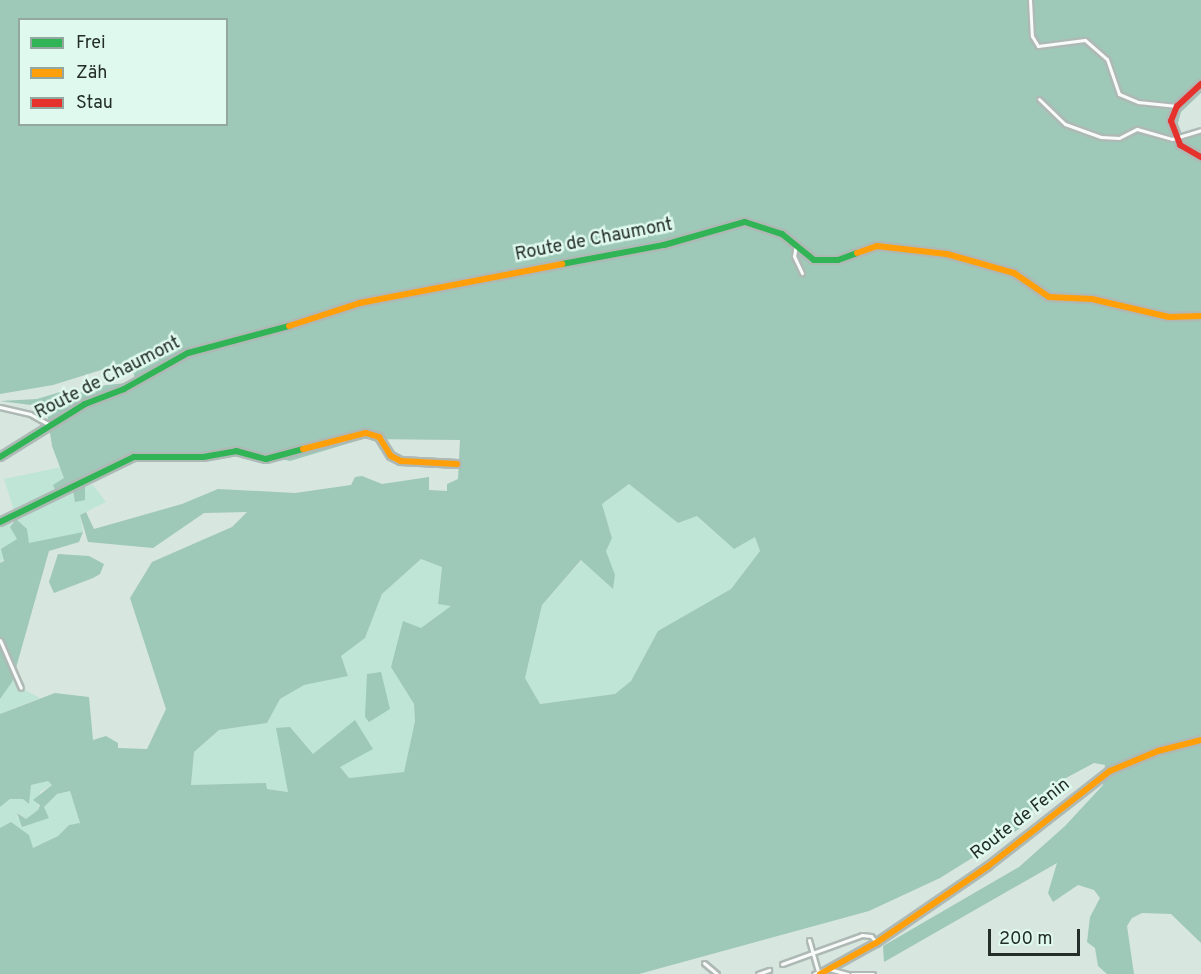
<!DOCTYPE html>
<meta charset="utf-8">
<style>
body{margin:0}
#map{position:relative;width:1201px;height:974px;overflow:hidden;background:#d8e6e0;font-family:Overpass,sans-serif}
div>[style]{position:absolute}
.green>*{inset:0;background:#bfe5d6}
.forest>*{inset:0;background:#9ec8b8}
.roads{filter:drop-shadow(2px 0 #aeb9b5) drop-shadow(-2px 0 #aeb9b5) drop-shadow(0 2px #aeb9b5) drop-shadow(0 -2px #aeb9b5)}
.street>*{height:3px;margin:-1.5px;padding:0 1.5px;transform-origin:1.5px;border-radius:1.5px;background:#f9fbfa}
.fast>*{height:6px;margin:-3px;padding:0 3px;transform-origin:3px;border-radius:3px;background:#30b455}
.slow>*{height:6px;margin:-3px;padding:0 3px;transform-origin:3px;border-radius:3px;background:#ff9f0a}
.jam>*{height:6px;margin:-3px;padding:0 3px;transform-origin:3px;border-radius:3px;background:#e5322d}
span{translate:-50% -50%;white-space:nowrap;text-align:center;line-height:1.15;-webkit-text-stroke:5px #dff9ee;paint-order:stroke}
.street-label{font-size:18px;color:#232d29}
.legend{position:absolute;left:18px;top:18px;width:210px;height:108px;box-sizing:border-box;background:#dff9ee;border:2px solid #94a79f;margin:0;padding:8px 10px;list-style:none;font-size:18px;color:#232d29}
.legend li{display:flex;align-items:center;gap:12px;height:30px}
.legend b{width:30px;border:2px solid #94a79f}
.scale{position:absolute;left:988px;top:929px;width:92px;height:27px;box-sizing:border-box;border:3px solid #232d29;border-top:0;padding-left:8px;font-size:18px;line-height:21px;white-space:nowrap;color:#232d29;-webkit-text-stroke:4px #dff9ee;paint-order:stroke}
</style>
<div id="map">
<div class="green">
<i style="clip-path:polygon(61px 467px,74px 489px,93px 485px,106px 502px,80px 515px,83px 532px,28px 544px,27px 529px,16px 519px,10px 523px,18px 539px,0 563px,0 520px,15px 514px,4px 479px)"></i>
<i style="clip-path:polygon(629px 484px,678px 523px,697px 516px,734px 549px,755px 536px,760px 551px,731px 589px,658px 631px,631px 681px,615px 694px,540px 704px,525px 678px,542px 605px,582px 560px,613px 589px,615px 575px,606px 551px,612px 537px,602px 504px)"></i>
<i style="clip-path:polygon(421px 559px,442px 567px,438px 603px,452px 606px,421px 628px,391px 666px,414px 704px,415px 721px,404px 772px,349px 778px,339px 767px,313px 754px,290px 727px,289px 792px,267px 789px,266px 784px,191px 785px,194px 752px,219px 730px,267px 723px,280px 699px,304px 685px,348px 675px,340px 656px,365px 638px,382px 594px)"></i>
<i style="clip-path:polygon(13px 676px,21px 688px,40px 698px,0 714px,0 699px)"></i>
<i style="clip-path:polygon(48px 781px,52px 785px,40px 792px,38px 810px,26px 819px,18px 813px,17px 818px,34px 820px,49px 817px,44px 807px,57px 794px,70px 791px,80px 824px,69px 825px,58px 836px,33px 848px,0 828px,0 807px,10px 799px,29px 798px,31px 785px)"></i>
</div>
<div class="forest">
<i style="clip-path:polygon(evenodd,0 0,1201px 0,1201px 93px,1181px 112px,1177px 127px,1184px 137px,1201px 132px,1201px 943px,1171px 914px,1142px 913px,1132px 918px,1127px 926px,1134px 974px,1107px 974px,1098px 966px,1095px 948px,1087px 942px,1090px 917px,1100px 898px,1094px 890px,1078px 885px,1053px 902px,1048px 893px,1057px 863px,884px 962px,883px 946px,1019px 867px,1065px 826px,1103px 785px,1105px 765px,1094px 763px,1049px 787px,1019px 829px,940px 878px,869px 911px,639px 974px,0 974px,0 828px,11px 822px,29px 835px,33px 848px,58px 836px,69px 825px,80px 823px,70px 791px,57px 794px,44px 807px,49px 818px,22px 827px,17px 813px,26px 819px,38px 810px,40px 805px,33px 800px,52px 785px,48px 781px,31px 785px,29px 804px,23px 799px,10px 799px,0 807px,0 714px,55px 693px,89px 697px,93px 740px,106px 736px,118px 743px,118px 748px,147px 749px,166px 709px,130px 598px,152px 562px,232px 527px,247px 512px,204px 513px,153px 548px,88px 542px,80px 515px,86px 512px,94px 529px,182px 504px,218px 489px,295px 493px,351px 485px,355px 477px,362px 476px,382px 484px,429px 477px,429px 490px,447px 491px,447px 484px,458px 479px,460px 440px,363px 439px,290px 461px,237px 449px,121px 459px,102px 467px,96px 479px,85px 484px,85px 500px,75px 502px,73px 490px,59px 499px,53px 485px,64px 478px,52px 446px,46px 407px,0 401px,37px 399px,70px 389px,84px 393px,89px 387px,126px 383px,135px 378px,130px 361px,53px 385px,0 394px,0 0,20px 20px,226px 20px,226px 124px,20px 124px,20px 20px,0 0,629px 484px,678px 523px,697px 516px,734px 549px,755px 537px,760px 551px,731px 589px,658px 631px,631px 681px,615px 694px,540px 704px,525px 678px,542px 605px,581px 560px,613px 589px,615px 575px,606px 551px,612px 538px,602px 504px,629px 484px,0 0,421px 559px,442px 567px,438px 604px,451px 606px,421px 628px,403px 621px,391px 667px,414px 704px,415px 721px,404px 772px,349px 778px,340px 767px,373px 749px,355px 720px,313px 754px,290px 727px,276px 728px,288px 792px,267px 789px,266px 783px,191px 785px,194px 752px,219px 730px,267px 723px,280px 699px,304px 685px,348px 676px,341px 656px,365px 638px,382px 594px,421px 559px)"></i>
<i style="clip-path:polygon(16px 519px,27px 529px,29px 543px,83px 532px,79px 542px,49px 551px,12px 682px,0 699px,0 563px,4px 561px,1px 549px,17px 539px,10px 527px)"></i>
<i style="clip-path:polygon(58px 554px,89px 556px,104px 564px,100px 574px,93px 578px,54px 593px,49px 582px)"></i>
<i style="clip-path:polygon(381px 672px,390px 709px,369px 722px,365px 717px,367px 674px)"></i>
</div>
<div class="roads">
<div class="street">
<i style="left:1030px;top:0;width:36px;rotate:87deg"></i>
<i style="left:1032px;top:36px;width:12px;rotate:59deg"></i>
<i style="left:1038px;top:46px;width:47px;rotate:-7.3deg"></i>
<i style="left:1085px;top:40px;width:29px;rotate:41deg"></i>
<i style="left:1107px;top:59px;width:37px;rotate:71deg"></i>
<i style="left:1119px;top:94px;width:21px;rotate:23deg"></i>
<i style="left:1138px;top:102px;width:39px;rotate:6deg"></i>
<i style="left:1039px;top:99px;width:36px;rotate:44deg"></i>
<i style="left:1065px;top:124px;width:38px;rotate:20deg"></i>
<i style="left:1101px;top:137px;width:18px;rotate:3deg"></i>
<i style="left:1119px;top:138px;width:20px;rotate:-27deg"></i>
<i style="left:1137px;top:129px;width:36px;rotate:16deg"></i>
<i style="left:1172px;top:139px;width:30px;rotate:-17deg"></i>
<i style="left:796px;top:244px;width:12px;rotate:99deg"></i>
<i style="left:794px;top:256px;width:19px;rotate:65deg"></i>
<i style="left:0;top:407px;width:31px;rotate:13deg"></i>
<i style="left:30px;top:414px;width:23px;rotate:29deg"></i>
<i style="left:0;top:640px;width:52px;rotate:66.4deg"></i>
<i style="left:809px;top:940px;width:32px;rotate:74deg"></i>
<i style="left:704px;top:963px;width:17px;rotate:40deg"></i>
<i style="left:782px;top:964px;width:85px;rotate:-19.9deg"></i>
<i style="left:862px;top:935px;width:9px;rotate:6deg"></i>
<i style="left:871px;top:936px;width:8px;rotate:50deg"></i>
<i style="left:829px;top:969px;width:20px;rotate:15deg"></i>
<i style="left:758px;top:974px;width:12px;rotate:-20deg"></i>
<i style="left:814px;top:974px;width:21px;rotate:-23deg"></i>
<i style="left:852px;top:974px;width:21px"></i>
</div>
<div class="fast">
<i style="left:562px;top:264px;width:104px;rotate:-10.6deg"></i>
<i style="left:664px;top:245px;width:84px;rotate:-15.9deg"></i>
<i style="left:745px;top:222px;width:39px;rotate:18deg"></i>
<i style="left:782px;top:234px;width:41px;rotate:39.1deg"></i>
<i style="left:814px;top:260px;width:24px"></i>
<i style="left:838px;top:260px;width:20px;rotate:-20deg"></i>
<i style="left:0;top:457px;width:100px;rotate:-31.9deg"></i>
<i style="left:85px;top:404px;width:42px;rotate:-21deg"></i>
<i style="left:124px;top:389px;width:73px;rotate:-29.4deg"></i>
<i style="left:188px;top:353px;width:105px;rotate:-15deg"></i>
<i style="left:0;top:522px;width:149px;rotate:-25.9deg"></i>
<i style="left:134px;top:457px;width:69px"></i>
<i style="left:203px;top:457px;width:34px;rotate:-10deg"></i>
<i style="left:236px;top:451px;width:31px;rotate:15deg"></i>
<i style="left:266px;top:459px;width:38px;rotate:-15deg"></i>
</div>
<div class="slow">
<i style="left:857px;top:253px;width:21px;rotate:-19deg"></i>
<i style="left:877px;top:246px;width:70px;rotate:6.5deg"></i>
<i style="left:947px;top:254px;width:70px;rotate:15.8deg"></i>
<i style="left:1014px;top:273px;width:42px;rotate:34.4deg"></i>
<i style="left:1049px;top:297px;width:43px;rotate:2.7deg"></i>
<i style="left:1092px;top:299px;width:79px;rotate:13.2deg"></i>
<i style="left:1169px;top:317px;width:32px;rotate:-2deg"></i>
<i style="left:289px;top:326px;width:75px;rotate:-17.9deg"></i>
<i style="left:360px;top:303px;width:206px;rotate:-10.9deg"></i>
<i style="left:303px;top:449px;width:65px;rotate:-14.3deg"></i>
<i style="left:366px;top:433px;width:14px;rotate:17deg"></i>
<i style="left:379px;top:437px;width:22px;rotate:58deg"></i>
<i style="left:391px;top:456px;width:11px;rotate:27deg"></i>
<i style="left:401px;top:461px;width:56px;rotate:3.1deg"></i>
<i style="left:820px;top:974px;width:64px;rotate:-29deg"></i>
<i style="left:876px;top:943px;width:135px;rotate:-34.4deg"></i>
<i style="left:987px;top:867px;width:156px;rotate:-38deg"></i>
<i style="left:1110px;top:771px;width:52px;rotate:-22.6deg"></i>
<i style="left:1158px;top:751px;width:44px;rotate:-14.3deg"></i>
</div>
<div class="jam">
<i style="left:1201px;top:84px;width:33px;rotate:137deg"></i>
<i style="left:1177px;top:106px;width:16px;rotate:112deg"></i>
<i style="left:1171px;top:121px;width:26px;rotate:69deg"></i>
<i style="left:1180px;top:145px;width:24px;rotate:30deg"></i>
</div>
</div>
<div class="street-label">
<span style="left:594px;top:241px;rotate:-11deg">Route de Chaumont</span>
<span style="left:108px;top:379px;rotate:-27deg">Route de Chaumont</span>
<span style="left:1021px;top:820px;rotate:-38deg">Route de Fenin</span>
</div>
<ul class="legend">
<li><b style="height:8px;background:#30b455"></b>Frei</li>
<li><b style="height:8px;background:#ff9f0a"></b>Zäh</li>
<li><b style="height:8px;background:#e5322d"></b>Stau</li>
</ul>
<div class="scale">200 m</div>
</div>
